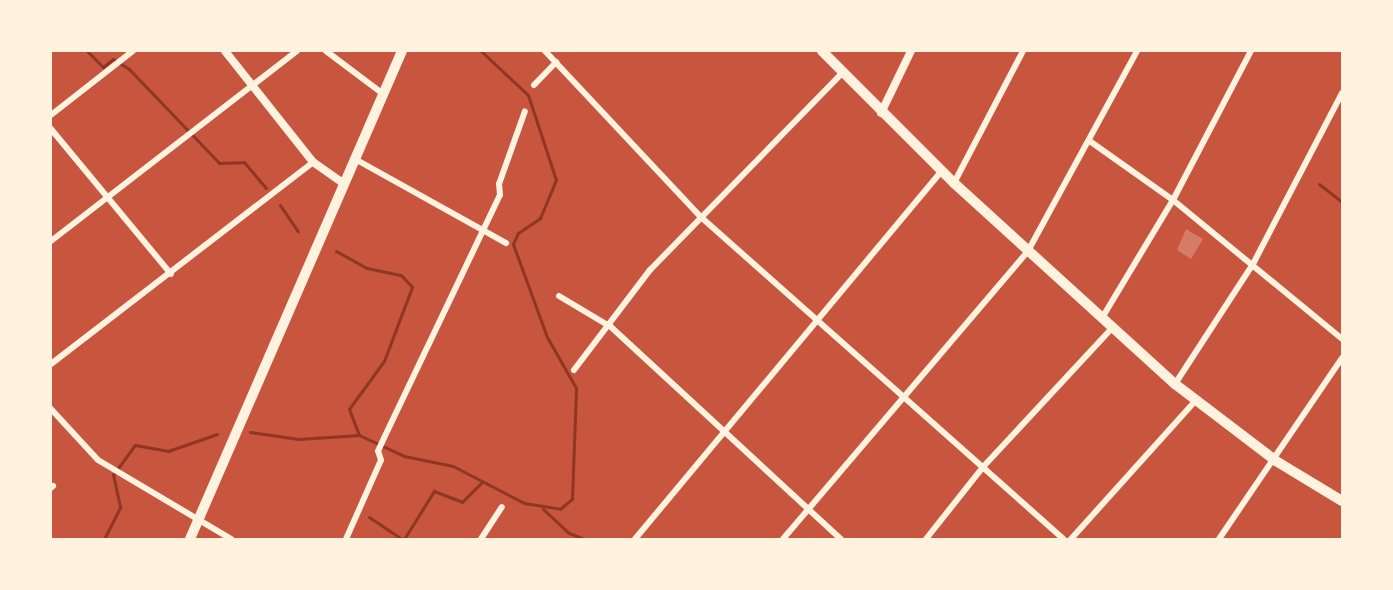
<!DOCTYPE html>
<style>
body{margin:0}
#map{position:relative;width:1393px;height:590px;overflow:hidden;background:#c8553d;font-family:Helvetica,sans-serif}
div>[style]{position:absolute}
.stream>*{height:3px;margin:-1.5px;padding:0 1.5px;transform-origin:1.5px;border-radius:1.5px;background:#8f3625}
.building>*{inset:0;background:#d67c66}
.minor>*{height:6px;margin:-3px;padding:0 3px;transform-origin:3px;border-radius:3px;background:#fff3e0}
.tertiary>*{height:8px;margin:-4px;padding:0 4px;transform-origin:4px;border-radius:4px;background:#fff3e0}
.trunk>*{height:10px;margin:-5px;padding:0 5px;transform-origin:5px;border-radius:5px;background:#fff3e0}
span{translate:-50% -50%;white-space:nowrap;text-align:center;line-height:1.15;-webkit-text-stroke:4.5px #fff3e0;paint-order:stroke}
.frame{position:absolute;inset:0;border:52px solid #fff3e0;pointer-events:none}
</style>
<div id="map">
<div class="stream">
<i style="left:87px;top:51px;width:23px;rotate:45deg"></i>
<i style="left:103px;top:67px;width:13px;rotate:-39deg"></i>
<i style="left:113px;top:59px;width:19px;rotate:32deg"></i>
<i style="left:129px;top:69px;width:130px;rotate:46.2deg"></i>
<i style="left:219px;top:163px;width:25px;rotate:-2deg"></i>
<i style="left:244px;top:162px;width:34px;rotate:50deg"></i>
<i style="left:1319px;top:184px;width:29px;rotate:38deg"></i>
<i style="left:280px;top:205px;width:32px;rotate:56deg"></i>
<i style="left:336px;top:251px;width:35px;rotate:29deg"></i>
<i style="left:367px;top:268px;width:35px;rotate:12deg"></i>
<i style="left:401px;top:275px;width:16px;rotate:47deg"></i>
<i style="left:412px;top:287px;width:79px;rotate:110.7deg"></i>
<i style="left:384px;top:361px;width:59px;rotate:126.1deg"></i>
<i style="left:349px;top:409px;width:28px;rotate:69deg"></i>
<i style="left:250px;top:432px;width:49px;rotate:8.1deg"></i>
<i style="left:299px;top:439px;width:60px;rotate:-3.8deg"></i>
<i style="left:359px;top:435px;width:50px;rotate:25deg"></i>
<i style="left:404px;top:456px;width:50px;rotate:11.5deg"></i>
<i style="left:453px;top:466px;width:80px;rotate:27.5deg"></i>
<i style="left:524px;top:503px;width:36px;rotate:9deg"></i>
<i style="left:560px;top:509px;width:16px;rotate:-40deg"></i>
<i style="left:572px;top:499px;width:111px;rotate:-87.9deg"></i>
<i style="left:576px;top:388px;width:59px;rotate:-119.6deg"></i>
<i style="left:547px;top:337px;width:99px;rotate:-110.1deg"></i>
<i style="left:513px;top:244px;width:12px;rotate:-66deg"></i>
<i style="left:518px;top:233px;width:27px;rotate:-34deg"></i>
<i style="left:540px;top:218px;width:41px;rotate:-67.2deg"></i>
<i style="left:556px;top:180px;width:89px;rotate:-108.2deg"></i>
<i style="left:528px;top:95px;width:64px;rotate:-136.9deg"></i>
<i style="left:543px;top:509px;width:35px;rotate:43deg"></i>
<i style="left:569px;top:533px;width:17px;rotate:21deg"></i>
<i style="left:369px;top:517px;width:40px;rotate:34deg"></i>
<i style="left:104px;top:539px;width:36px;rotate:-63deg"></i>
<i style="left:120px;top:507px;width:33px;rotate:-102deg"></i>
<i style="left:113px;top:475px;width:37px;rotate:-54deg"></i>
<i style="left:135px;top:445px;width:34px;rotate:10deg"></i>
<i style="left:168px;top:451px;width:52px;rotate:-19.1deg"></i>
<i style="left:404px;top:539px;width:57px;rotate:-58deg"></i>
<i style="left:434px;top:491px;width:30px;rotate:21deg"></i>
<i style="left:462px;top:502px;width:28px;rotate:-45deg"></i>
</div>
<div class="building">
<i style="clip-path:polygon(1186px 229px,1203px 239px,1191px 259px,1177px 250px)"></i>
</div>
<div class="minor">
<i style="left:326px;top:51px;width:71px;rotate:37deg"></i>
<i style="left:545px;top:51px;width:229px;rotate:46.8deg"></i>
<i style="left:702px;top:218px;width:483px;rotate:41.6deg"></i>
<i style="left:534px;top:85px;width:32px;rotate:-46deg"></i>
<i style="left:51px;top:115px;width:104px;rotate:-38deg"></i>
<i style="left:51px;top:129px;width:188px;rotate:50.4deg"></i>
<i style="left:1091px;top:142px;width:100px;rotate:35.3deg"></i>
<i style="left:1173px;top:200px;width:219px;rotate:39.4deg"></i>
<i style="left:355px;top:159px;width:173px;rotate:29.1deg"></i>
<i style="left:954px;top:183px;width:149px;rotate:-62.4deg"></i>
<i style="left:51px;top:241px;width:311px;rotate:-37.7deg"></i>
<i style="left:559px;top:296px;width:61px;rotate:30.8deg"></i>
<i style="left:611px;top:327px;width:313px;rotate:42.7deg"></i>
<i style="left:1102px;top:318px;width:138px;rotate:-59deg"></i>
<i style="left:1173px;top:200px;width:168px;rotate:-62.4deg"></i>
<i style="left:51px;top:364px;width:331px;rotate:-37.6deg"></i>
<i style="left:574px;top:370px;width:126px;rotate:-52.8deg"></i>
<i style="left:650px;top:270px;width:275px;rotate:-45.7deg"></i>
<i style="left:1175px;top:384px;width:143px;rotate:-57deg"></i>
<i style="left:1253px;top:264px;width:193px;rotate:-62.5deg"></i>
<i style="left:51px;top:409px;width:69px;rotate:47.3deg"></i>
<i style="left:98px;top:460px;width:155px;rotate:30.7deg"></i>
<i style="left:51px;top:488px;width:3px;rotate:-45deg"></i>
<i style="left:346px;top:539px;width:86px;rotate:-66.1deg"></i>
<i style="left:381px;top:460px;width:9px;rotate:-108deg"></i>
<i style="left:378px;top:451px;width:14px;rotate:-65deg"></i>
<i style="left:384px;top:438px;width:269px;rotate:-64.5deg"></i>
<i style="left:500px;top:195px;width:11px;rotate:-95deg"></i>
<i style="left:499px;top:184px;width:77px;rotate:-70.4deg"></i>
<i style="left:481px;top:539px;width:38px;rotate:-57deg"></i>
<i style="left:635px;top:539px;width:479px;rotate:-50.2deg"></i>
<i style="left:783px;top:539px;width:378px;rotate:-49.6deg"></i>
<i style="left:1028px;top:251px;width:228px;rotate:-61.4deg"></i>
<i style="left:926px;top:539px;width:92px;rotate:-51.6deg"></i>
<i style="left:983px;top:467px;width:190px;rotate:-47.1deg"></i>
<i style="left:1071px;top:539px;width:187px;rotate:-48deg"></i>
<i style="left:1219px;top:539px;width:219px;rotate:-55.8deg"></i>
</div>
<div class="tertiary">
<i style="left:225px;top:51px;width:142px;rotate:51.6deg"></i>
<i style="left:313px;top:162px;width:37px;rotate:35deg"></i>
<i style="left:881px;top:113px;width:69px;rotate:-64.2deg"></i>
</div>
<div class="trunk">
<i style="left:822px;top:51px;width:187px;rotate:45deg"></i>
<i style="left:954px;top:183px;width:299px;rotate:42.3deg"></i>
<i style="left:1175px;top:384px;width:127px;rotate:37.3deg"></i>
<i style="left:1276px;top:461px;width:77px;rotate:31.2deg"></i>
<i style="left:190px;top:539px;width:532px;rotate:-66.52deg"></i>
</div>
<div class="frame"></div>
</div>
